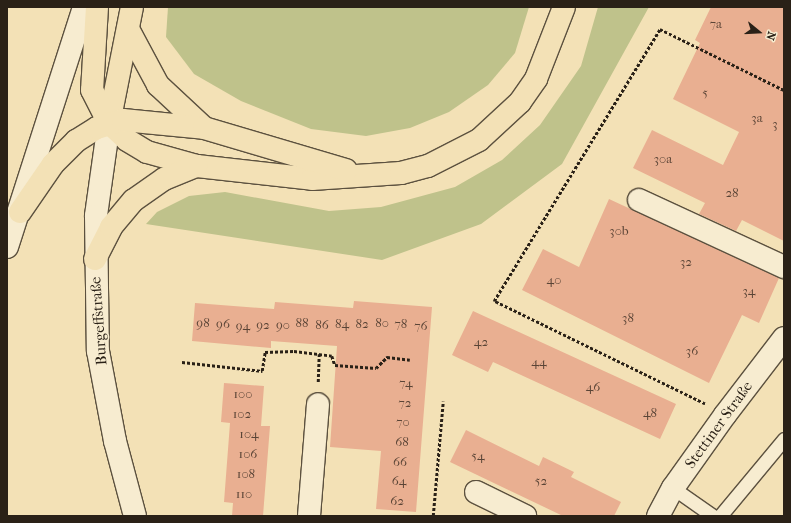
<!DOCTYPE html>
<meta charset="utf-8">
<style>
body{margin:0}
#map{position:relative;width:791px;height:523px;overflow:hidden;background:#f3e1b6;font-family:"IM FELL French Canon",serif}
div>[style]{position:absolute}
.green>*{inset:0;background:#bfc28b}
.building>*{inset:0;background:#e9af91}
.path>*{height:2.5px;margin-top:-1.25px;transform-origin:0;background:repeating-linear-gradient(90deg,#2a2117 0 3px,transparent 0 5px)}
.roads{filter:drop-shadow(1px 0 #5c513f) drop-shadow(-1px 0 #5c513f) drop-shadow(0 1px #5c513f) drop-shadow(0 -1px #5c513f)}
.service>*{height:13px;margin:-6.5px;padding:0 6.5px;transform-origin:6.5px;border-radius:6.5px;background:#f7ecd0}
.minor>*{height:22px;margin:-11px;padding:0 11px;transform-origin:11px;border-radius:11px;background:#f7ecd0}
.secondary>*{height:22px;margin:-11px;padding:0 11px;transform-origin:11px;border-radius:11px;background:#f7ecd0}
.primary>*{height:22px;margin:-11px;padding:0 11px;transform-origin:11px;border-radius:11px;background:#f3e1b6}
.motorway>*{height:22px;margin:-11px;padding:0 11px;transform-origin:11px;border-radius:11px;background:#f3e1b6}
span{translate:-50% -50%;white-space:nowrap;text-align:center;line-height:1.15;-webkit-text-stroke:3px #f7ecd0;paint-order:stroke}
.number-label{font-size:13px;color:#5a4436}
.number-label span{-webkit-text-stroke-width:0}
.street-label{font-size:15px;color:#2a2117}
.frame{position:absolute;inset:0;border:8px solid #2a2117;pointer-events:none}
.north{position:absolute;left:739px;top:12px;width:40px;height:40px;-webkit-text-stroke:3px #f7ecd0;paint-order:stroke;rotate:108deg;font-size:11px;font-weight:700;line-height:16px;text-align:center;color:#2a2117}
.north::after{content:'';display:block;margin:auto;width:14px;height:18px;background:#2a2117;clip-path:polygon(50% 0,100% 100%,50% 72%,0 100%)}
</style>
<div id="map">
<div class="green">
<i style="clip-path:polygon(168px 7px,529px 7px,515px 53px,488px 85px,449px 112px,410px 128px,366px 136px,311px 129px,241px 101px,194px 74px,166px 37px)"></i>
<i style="clip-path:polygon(598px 7px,649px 7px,562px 164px,481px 224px,382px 260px,146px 224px,157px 212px,189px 196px,225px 192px,329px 211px,381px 207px,455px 187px,502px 160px,540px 125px,581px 66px)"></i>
</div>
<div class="building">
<i style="clip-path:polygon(711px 7px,784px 7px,784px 241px,742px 220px,736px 231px,699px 214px,705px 203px,633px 168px,652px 130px,723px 165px,739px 132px,673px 99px,700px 43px,695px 40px)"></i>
<i style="clip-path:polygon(609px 199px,779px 278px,759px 323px,742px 315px,709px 383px,522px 290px,543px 249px,579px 267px)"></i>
<i style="clip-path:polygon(354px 301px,432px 307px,416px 512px,376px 509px,381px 451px,330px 447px,337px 346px,271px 341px,271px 348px,192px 341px,195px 303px,274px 309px,275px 302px,353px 308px)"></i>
<i style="clip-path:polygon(473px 311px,676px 404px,660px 439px,493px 362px,488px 372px,452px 355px)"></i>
<i style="clip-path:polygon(224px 383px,264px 386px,261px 426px,270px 426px,263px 516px,232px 516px,233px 503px,224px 502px,230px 423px,221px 422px)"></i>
<i style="clip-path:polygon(466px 430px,539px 466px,543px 457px,574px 472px,571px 477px,621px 502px,614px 516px,563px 516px,450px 462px)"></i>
</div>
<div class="path">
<i style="left:182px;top:362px;width:81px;rotate:6.4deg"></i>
<i style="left:262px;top:371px;width:19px;rotate:-81deg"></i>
<i style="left:265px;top:352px;width:29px;rotate:-2deg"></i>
<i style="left:294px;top:351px;width:38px;rotate:7deg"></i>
<i style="left:332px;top:356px;width:9px;rotate:72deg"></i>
<i style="left:335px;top:365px;width:41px;rotate:4.2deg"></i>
<i style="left:376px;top:368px;width:16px;rotate:-45deg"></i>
<i style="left:387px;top:357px;width:23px;rotate:7deg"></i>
<i style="left:318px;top:382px;width:28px;rotate:-88deg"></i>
<i style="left:705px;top:404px;width:235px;rotate:-154deg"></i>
<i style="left:494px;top:301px;width:319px;rotate:-58.6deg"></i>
<i style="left:660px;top:29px;width:138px;rotate:26.2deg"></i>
<i style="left:433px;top:516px;width:115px;rotate:-85deg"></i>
</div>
<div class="roads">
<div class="service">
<i style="left:673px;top:488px;width:49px;rotate:35deg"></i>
<i style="left:720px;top:516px;width:100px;rotate:-50.3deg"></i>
</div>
<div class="minor">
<i style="left:639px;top:200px;width:160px;rotate:24.8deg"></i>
<i style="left:476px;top:492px;width:55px;rotate:26.1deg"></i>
<i style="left:309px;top:516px;width:112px;rotate:-85.4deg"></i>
<i style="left:658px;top:516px;width:32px;rotate:-62deg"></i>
<i style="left:673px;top:488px;width:90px;rotate:-54.5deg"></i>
<i style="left:725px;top:415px;width:97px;rotate:-52.5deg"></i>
</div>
<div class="secondary">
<i style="left:109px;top:123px;width:94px;rotate:98deg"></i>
<i style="left:96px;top:216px;width:135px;rotate:89.2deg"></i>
<i style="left:98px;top:351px;width:92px;rotate:79.3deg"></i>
<i style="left:115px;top:441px;width:78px;rotate:75.1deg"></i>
<i style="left:7px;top:247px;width:252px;rotate:-72.2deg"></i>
</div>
<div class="primary">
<i style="left:109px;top:123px;width:118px;rotate:-78.8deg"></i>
</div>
<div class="motorway">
<i style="left:97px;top:7px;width:83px;rotate:93.4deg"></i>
<i style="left:92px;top:90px;width:37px;rotate:63deg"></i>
<i style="left:109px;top:123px;width:25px;rotate:43deg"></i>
<i style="left:127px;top:140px;width:23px;rotate:31deg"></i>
<i style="left:147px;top:152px;width:52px;rotate:15.6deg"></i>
<i style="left:197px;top:166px;width:116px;rotate:6.4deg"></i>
<i style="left:312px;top:179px;width:89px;rotate:-3.9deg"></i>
<i style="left:401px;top:173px;width:28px;rotate:-15deg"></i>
<i style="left:428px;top:166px;width:57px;rotate:-27deg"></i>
<i style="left:479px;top:140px;width:56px;rotate:-42.8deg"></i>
<i style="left:520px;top:102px;width:28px;rotate:-55deg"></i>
<i style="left:536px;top:79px;width:77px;rotate:-68.7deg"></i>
<i style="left:128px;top:29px;width:64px;rotate:61.8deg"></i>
<i style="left:158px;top:85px;width:62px;rotate:43deg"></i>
<i style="left:20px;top:212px;width:58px;rotate:-55.5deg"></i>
<i style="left:53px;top:164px;width:33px;rotate:-45deg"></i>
<i style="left:76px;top:141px;width:25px;rotate:-32deg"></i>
<i style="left:97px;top:128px;width:27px;rotate:-17deg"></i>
<i style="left:123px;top:120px;width:81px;rotate:5.6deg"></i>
<i style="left:204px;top:128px;width:148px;rotate:16.5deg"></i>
<i style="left:95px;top:259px;width:36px;rotate:-63deg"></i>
<i style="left:111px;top:227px;width:35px;rotate:-50deg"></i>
<i style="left:134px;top:200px;width:37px;rotate:-35deg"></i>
<i style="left:164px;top:179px;width:35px;rotate:-22deg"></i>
</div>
</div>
<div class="number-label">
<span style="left:716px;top:24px">7a</span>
<span style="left:705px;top:93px">5</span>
<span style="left:757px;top:118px">3a</span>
<span style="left:775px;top:124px">3</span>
<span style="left:663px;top:159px">30a</span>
<span style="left:732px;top:193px">28</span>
<span style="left:619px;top:231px">30b</span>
<span style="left:686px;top:262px">32</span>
<span style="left:554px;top:280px">40</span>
<span style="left:749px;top:291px">34</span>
<span style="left:628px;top:318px">38</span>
<span style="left:203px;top:323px">98</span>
<span style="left:302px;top:323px">88</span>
<span style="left:382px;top:323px">80</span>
<span style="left:223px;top:324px">96</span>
<span style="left:342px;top:324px">84</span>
<span style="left:362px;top:324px">82</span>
<span style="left:401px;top:324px">78</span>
<span style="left:263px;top:325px">92</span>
<span style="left:283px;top:325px">90</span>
<span style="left:322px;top:325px">86</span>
<span style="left:243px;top:326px">94</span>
<span style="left:421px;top:326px">76</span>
<span style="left:481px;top:342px">42</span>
<span style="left:692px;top:351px">36</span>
<span style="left:539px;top:362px">44</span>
<span style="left:406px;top:383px">74</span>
<span style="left:593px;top:387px">46</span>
<span style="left:243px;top:394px">100</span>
<span style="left:405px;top:403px">72</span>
<span style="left:650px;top:413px">48</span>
<span style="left:242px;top:414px">102</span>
<span style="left:403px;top:422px">70</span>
<span style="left:249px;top:434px">104</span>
<span style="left:402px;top:442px">68</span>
<span style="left:248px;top:454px">106</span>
<span style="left:478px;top:456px">54</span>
<span style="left:400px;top:462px">66</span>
<span style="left:246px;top:474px">108</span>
<span style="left:399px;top:481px">64</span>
<span style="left:541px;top:481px">52</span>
<span style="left:244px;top:494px">110</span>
<span style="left:397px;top:501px">62</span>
</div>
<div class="street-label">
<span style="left:99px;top:321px;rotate:-94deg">Burgeffstraße</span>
<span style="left:719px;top:425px;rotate:-54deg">Stettiner Straße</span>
</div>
<div class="frame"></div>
<div class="north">N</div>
</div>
